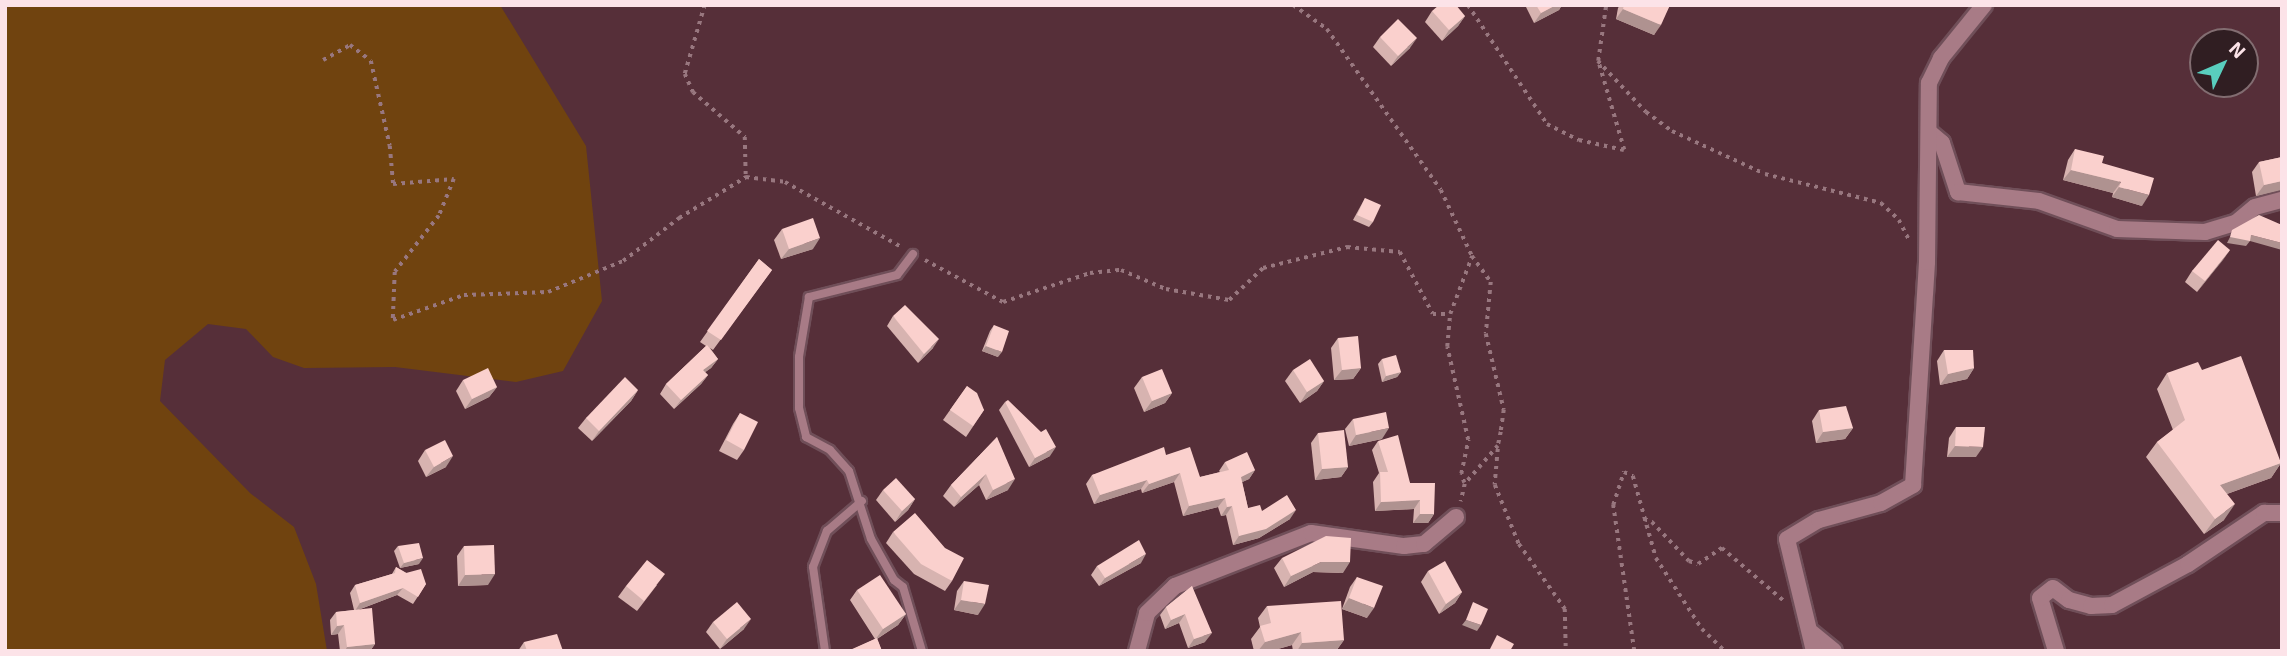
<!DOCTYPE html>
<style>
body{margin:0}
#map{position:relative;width:2287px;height:656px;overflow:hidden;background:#562f39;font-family:"Exo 2",sans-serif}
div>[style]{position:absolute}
.green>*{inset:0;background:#70430f}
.path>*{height:3.5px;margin-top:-1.75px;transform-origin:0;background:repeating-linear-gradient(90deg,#98777f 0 3.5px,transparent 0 8.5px)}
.roads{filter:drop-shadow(2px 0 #704f59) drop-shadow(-2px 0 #704f59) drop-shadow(0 2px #704f59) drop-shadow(0 -2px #704f59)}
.lane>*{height:8px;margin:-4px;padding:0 4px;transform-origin:4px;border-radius:4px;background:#a87b86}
.street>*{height:16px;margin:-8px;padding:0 8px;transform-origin:8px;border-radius:8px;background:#a87b86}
.wall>*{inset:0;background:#d7b3b0}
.shaded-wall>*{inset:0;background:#af9290}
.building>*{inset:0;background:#fad0cd}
span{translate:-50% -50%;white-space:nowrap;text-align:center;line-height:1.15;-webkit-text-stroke:7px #301e22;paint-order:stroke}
.frame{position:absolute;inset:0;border:7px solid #fce3e8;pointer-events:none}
.north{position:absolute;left:2189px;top:28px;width:70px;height:70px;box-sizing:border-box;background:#301e22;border:2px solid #826d71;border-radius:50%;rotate:46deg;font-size:19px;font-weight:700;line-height:28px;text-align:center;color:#fce3e8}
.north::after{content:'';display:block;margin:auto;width:24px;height:32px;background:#59cebe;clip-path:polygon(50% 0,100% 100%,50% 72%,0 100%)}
</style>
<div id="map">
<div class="green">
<i style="clip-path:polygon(5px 5px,500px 5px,586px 146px,602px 301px,563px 371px,516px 382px,395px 367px,304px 368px,273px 357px,246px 329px,208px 324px,165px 360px,160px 401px,250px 493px,294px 527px,316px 584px,327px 651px,5px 651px)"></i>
</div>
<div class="path">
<i style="left:705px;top:5px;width:72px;rotate:106.2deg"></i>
<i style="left:685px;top:74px;width:20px;rotate:66deg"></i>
<i style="left:693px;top:92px;width:69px;rotate:40.9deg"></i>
<i style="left:745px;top:137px;width:40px;rotate:88.6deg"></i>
<i style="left:1293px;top:5px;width:42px;rotate:35.2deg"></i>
<i style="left:1327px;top:29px;width:197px;rotate:54.7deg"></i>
<i style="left:1441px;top:190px;width:73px;rotate:64.8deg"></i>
<i style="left:1472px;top:256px;width:32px;rotate:54deg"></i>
<i style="left:1491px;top:282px;width:52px;rotate:95.5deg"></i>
<i style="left:1486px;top:334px;width:78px;rotate:76.7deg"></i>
<i style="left:1504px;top:410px;width:22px;rotate:98deg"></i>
<i style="left:1501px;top:432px;width:14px;rotate:102deg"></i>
<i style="left:1498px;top:446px;width:50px;rotate:131deg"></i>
<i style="left:1465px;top:484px;width:18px;rotate:103deg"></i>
<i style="left:1468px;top:5px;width:143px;rotate:56.4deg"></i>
<i style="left:1547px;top:124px;width:36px;rotate:27deg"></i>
<i style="left:1579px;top:140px;width:46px;rotate:12.5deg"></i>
<i style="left:1624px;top:150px;width:93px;rotate:-106.3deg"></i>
<i style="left:1598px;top:61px;width:57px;rotate:-81.9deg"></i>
<i style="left:323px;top:60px;width:31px;rotate:-29deg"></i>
<i style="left:350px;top:45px;width:26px;rotate:37deg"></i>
<i style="left:371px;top:61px;width:87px;rotate:77.4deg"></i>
<i style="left:390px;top:146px;width:38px;rotate:85deg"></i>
<i style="left:393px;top:184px;width:61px;rotate:-4.7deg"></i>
<i style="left:454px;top:179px;width:40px;rotate:112deg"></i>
<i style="left:439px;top:216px;width:71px;rotate:128.2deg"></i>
<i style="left:395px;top:272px;width:48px;rotate:92.4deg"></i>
<i style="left:393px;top:320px;width:75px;rotate:-19.4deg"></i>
<i style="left:464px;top:295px;width:84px;rotate:-2deg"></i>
<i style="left:548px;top:292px;width:81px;rotate:-22.5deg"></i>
<i style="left:623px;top:261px;width:71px;rotate:-37.5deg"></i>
<i style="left:679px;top:218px;width:79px;rotate:-31.5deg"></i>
<i style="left:746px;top:177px;width:39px;rotate:7deg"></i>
<i style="left:785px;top:182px;width:135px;rotate:29.2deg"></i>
<i style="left:1598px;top:61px;width:70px;rotate:46.7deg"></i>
<i style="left:1646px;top:112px;width:32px;rotate:36deg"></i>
<i style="left:1672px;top:131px;width:102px;rotate:24.8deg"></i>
<i style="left:1765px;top:174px;width:120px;rotate:14deg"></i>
<i style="left:1881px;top:203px;width:25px;rotate:43deg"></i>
<i style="left:1899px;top:220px;width:25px;rotate:63deg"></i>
<i style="left:925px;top:260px;width:89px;rotate:28.3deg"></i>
<i style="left:1003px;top:302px;width:92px;rotate:-18.4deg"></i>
<i style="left:1090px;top:273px;width:31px;rotate:-6deg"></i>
<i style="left:1121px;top:270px;width:49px;rotate:22.9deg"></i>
<i style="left:1166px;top:289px;width:64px;rotate:9.9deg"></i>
<i style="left:1229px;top:300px;width:47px;rotate:-43.3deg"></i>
<i style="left:1263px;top:268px;width:87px;rotate:-14deg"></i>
<i style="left:1347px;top:247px;width:53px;rotate:5.4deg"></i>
<i style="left:1400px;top:252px;width:70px;rotate:62deg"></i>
<i style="left:1433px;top:314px;width:17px"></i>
<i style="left:1498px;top:449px;width:36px;rotate:95deg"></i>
<i style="left:1495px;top:485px;width:64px;rotate:67.9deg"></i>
<i style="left:1519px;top:544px;width:80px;rotate:54.7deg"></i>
<i style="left:1565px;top:609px;width:42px;rotate:88.6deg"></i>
<i style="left:1464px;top:483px;width:9px;rotate:-108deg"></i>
<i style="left:1461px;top:474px;width:35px;rotate:-78deg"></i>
<i style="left:1468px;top:440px;width:95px;rotate:-102.7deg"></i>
<i style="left:1447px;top:347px;width:33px;rotate:-85deg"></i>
<i style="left:1450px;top:314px;width:62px;rotate:-69.2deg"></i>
<i style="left:1644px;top:519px;width:9px;rotate:21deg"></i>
<i style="left:1652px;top:522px;width:54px;rotate:46.5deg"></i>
<i style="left:1689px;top:561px;width:9px;rotate:18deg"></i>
<i style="left:1698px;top:564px;width:29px;rotate:-34deg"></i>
<i style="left:1722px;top:548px;width:82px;rotate:40.5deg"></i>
<i style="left:1634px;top:651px;width:148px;rotate:-98.2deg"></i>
<i style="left:1613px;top:505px;width:35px;rotate:-72deg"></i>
<i style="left:1624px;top:472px;width:10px;rotate:24deg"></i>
<i style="left:1633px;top:476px;width:85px;rotate:74.3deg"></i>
<i style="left:1656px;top:558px;width:85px;rotate:57.1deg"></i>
<i style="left:1702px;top:629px;width:32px;rotate:44deg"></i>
</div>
<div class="roads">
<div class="lane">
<i style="left:913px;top:254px;width:26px;rotate:127deg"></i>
<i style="left:897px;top:275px;width:91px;rotate:166deg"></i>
<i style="left:809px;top:297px;width:61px;rotate:99.5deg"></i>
<i style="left:799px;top:357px;width:51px;rotate:90deg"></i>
<i style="left:799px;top:408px;width:30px;rotate:76deg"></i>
<i style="left:806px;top:437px;width:27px;rotate:28deg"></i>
<i style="left:830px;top:450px;width:28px;rotate:48deg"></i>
<i style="left:849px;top:471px;width:71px;rotate:72.1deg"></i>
<i style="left:871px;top:539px;width:47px;rotate:60.7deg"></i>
<i style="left:894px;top:580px;width:11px;rotate:38deg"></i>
<i style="left:903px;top:587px;width:67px;rotate:73.5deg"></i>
<i style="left:825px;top:651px;width:85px;rotate:-98.1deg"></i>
<i style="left:813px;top:567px;width:39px;rotate:-69deg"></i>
<i style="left:827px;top:531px;width:46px;rotate:-40.6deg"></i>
</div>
<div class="street">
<i style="left:1929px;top:132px;width:17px;rotate:40deg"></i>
<i style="left:1942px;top:143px;width:52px;rotate:71.9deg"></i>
<i style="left:1958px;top:192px;width:81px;rotate:6.3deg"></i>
<i style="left:2039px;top:201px;width:83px;rotate:19.7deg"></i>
<i style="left:2117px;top:229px;width:88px;rotate:2deg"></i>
<i style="left:2205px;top:232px;width:34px;rotate:-17deg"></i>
<i style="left:2237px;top:222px;width:23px;rotate:-40deg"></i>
<i style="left:2255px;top:207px;width:28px;rotate:-15deg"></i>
<i style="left:1812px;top:633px;width:28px;rotate:39deg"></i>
<i style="left:1137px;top:651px;width:39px;rotate:-75deg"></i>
<i style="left:1147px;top:613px;width:39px;rotate:-44deg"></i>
<i style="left:1175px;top:586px;width:146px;rotate:-21.3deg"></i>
<i style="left:1311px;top:533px;width:94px;rotate:8deg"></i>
<i style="left:1404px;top:546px;width:20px;rotate:-6deg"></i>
<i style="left:1424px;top:544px;width:42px;rotate:-40.2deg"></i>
<i style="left:1814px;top:651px;width:115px;rotate:-103.6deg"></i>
<i style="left:1787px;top:539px;width:37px;rotate:-31deg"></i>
<i style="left:1819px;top:520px;width:64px;rotate:-15.3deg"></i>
<i style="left:1881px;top:503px;width:37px;rotate:-29deg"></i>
<i style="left:1913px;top:485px;width:223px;rotate:-86.4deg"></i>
<i style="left:1927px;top:262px;width:179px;rotate:-89.4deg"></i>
<i style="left:1929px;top:83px;width:28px;rotate:-64deg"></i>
<i style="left:1941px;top:58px;width:68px;rotate:-50.9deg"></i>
<i style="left:2056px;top:651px;width:55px;rotate:-106.8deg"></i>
<i style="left:2040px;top:598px;width:16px;rotate:-38deg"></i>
<i style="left:2053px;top:588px;width:20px;rotate:37deg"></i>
<i style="left:2069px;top:600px;width:23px;rotate:15deg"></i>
<i style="left:2091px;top:606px;width:21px;rotate:-3deg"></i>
<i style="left:2112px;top:605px;width:86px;rotate:-28.3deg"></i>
<i style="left:2188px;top:564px;width:92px;rotate:-33.9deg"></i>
<i style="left:2264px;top:513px;width:18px"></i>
</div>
</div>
<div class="wall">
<i style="clip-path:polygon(1525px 5px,1562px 5px,1559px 10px,1534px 23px)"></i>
<i style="clip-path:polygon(1620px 5px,1670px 5px,1654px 35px,1616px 19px,1618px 8px)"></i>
<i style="clip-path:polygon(1432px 11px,1465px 16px,1458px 26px,1442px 41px,1425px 22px)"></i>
<i style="clip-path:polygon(1380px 37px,1410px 48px,1391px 66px,1373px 47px)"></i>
<i style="clip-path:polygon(2075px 149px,2102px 163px,2142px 206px,2112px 197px,2113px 193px,2063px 180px,2068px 160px)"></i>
<i style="clip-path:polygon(2282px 157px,2282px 189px,2256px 196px,2252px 172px,2259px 162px)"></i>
<i style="clip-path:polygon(1365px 198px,1373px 222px,1369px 227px,1353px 220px)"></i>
<i style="clip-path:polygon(782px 229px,813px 249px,781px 259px,774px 240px)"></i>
<i style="clip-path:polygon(2230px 250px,2197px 292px,2185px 282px,2192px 271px)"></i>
<i style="clip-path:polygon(759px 259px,772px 270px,713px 350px,710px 348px,718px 359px,711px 368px,705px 372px,708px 375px,701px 384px,674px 409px,660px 394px,666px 384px,706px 346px,700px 342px)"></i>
<i style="clip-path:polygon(893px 316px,933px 348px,918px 363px,887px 326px)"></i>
<i style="clip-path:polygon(994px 325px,998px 357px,982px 351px,990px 331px)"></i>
<i style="clip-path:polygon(1338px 338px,1361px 368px,1353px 379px,1334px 380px,1331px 348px)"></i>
<i style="clip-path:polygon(1944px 350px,1974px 368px,1967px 379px,1940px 385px,1937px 361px)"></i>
<i style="clip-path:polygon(1382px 359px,1401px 372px,1397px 377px,1382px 382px,1378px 364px)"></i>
<i style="clip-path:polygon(1293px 370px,1324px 381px,1317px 391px,1300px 403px,1285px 381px)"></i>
<i style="clip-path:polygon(2202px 370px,2281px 463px,2271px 478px,2227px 494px,2224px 520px,2204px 534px,2146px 457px,2157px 442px,2173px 430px,2157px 389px,2167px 373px)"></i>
<i style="clip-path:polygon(1142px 377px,1172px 393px,1165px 403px,1144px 412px,1134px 388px)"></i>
<i style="clip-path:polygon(463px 380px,497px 387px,489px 397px,465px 409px,456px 391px)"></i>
<i style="clip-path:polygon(967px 386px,984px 410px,966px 437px,943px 420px)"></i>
<i style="clip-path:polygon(638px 390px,631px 401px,592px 441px,578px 428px,586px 418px)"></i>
<i style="clip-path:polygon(1005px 402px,1050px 456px,1029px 467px,999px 410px)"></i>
<i style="clip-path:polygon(1819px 410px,1853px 428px,1845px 439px,1816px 443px,1812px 421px)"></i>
<i style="clip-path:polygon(740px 413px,744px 450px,737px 460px,719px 451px,733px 424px)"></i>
<i style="clip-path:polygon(1353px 419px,1382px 439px,1349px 446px,1345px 429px)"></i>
<i style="clip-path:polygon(1956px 427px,1976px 457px,1947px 457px,1949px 438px)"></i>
<i style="clip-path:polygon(1318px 433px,1348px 467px,1341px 477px,1315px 480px,1311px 443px)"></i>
<i style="clip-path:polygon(997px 437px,1008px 490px,986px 500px,979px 485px,954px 507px,943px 496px,951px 485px)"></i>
<i style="clip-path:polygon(1378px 441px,1434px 514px,1428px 523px,1413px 523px,1414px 509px,1375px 511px,1373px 482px,1379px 473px,1372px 450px)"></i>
<i style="clip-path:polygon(425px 450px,446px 467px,426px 477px,418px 461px)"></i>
<i style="clip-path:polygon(1166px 455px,1200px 477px,1220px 472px,1219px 471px,1225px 462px,1255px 470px,1249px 479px,1242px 482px,1248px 508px,1290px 519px,1259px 538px,1233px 545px,1226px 515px,1221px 516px,1218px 507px,1183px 516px,1174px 482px,1142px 493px,1141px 489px,1094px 504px,1086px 484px,1092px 475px)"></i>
<i style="clip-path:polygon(883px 490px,915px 499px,908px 510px,895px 522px,876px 500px)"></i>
<i style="clip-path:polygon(893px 532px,952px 581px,945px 591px,914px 574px,886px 543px)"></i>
<i style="clip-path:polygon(398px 546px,419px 564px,400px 568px,394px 551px)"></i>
<i style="clip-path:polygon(464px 546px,488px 585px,458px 586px,457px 556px)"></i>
<i style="clip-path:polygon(1282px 558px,1343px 573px,1313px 572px,1284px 587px,1274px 568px)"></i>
<i style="clip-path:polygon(1141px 563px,1099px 586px,1091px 575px,1097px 566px)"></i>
<i style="clip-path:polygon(396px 567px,426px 584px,413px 604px,397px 595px,358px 610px,375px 644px,370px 651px,340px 651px,338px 634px,331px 635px,330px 620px,336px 612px,354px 610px,350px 593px,355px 585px,392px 574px)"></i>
<i style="clip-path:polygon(1428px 571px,1462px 592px,1455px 603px,1439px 614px,1421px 582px)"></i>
<i style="clip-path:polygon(1357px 577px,1367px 618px,1342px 609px,1350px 587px)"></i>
<i style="clip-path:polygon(964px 581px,978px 615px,954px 610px,957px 591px)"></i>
<i style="clip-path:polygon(657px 585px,637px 611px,618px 597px,626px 586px)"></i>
<i style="clip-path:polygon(1192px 586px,1205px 642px,1188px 648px,1179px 623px,1165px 629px,1160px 615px,1166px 607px)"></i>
<i style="clip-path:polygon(857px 590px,906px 614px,898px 625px,877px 639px,882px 651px,849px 651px,875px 639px,850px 600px)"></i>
<i style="clip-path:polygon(1267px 606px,1344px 640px,1336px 651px,1293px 651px,1292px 645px,1271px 651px,1254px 651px,1251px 639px,1260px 627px,1258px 618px)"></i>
<i style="clip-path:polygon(713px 622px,744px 629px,720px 649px,706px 632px)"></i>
<i style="clip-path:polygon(524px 642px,563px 651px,518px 651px)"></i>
</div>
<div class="shaded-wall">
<i style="clip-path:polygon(1556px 5px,1562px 5px,1559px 10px,1534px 23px,1541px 13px)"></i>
<i style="clip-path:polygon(1623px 9px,1661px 25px,1654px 35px,1616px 19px)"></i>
<i style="clip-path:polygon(1465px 16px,1458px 26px,1442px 41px,1449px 30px)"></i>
<i style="clip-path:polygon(1417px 38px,1410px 48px,1391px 66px,1398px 56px)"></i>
<i style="clip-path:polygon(2071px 170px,2121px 182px,2113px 193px,2063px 180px)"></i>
<i style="clip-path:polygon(2282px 181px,2281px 190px,2256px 196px,2264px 185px)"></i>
<i style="clip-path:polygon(2119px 187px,2149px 195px,2142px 206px,2112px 197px)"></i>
<i style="clip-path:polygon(2251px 235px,2282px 243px,2282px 250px,2250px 241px,2246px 246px,2227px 243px,2230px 237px)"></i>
<i style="clip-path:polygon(820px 238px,813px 249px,781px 259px,789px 249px)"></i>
<i style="clip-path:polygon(2230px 250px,2223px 260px,2197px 292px,2205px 281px)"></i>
<i style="clip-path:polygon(939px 339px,933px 348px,918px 363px,924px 354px)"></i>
<i style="clip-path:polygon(986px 346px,1002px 352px,998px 357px,982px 351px)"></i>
<i style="clip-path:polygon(718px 359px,711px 368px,696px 379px,703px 370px)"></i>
<i style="clip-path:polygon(1361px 368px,1353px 379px,1334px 380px,1342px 370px)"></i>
<i style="clip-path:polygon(1974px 368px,1967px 379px,1940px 385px,1948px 374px)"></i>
<i style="clip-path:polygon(1401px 372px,1397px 377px,1382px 382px,1386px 376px)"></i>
<i style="clip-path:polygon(708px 375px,701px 384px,674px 409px,681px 400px)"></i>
<i style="clip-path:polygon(1324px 381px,1317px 391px,1300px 403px,1307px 392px)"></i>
<i style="clip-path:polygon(497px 387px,489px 397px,465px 409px,472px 399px)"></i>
<i style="clip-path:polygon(638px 390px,631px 401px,592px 441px,599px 431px)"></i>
<i style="clip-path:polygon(1172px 393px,1165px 403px,1144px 412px,1152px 401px)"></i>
<i style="clip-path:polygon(1389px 428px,1382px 439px,1349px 446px,1356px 435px)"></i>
<i style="clip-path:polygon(1853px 428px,1845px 439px,1816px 443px,1823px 432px)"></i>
<i style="clip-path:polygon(1955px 446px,1983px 447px,1976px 457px,1947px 457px)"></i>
<i style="clip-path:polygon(1056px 447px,1050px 456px,1029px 467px,1035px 458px)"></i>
<i style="clip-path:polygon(453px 456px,446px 467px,426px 477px,434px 467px)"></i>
<i style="clip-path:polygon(2281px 463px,2271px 478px,2210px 500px,2220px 485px)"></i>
<i style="clip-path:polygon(1348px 467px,1341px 477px,1315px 480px,1322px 469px)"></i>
<i style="clip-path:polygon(1255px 470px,1249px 479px,1234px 486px,1241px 477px)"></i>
<i style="clip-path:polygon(1180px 473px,1174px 482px,1142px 493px,1149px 484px)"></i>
<i style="clip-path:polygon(986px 474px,979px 485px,954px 507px,961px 497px)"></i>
<i style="clip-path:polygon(1015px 479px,1008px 490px,986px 500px,993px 490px)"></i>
<i style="clip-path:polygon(1147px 480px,1141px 489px,1094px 504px,1100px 495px)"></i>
<i style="clip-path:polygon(1225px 498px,1218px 507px,1183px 516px,1189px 506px)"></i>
<i style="clip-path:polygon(915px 499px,908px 510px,895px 522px,902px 511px)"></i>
<i style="clip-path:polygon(1420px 500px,1414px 509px,1375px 511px,1381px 502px)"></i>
<i style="clip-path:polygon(2235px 504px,2224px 520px,2204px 534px,2215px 519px)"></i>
<i style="clip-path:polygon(1232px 506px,1226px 515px,1221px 516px,1227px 507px)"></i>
<i style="clip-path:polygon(1296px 510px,1290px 519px,1259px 538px,1233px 545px,1239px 536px)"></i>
<i style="clip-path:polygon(1420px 514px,1434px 514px,1428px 523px,1413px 523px)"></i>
<i style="clip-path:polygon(1146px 554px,1141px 563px,1099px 586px,1105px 578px)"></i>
<i style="clip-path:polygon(423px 558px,419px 564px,400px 568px,404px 563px)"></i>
<i style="clip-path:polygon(1321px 562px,1350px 562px,1343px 573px,1313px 572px,1284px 587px,1291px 576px)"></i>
<i style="clip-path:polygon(495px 574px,488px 585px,458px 586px,465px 575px)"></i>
<i style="clip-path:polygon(403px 588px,397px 595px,355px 611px,360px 603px)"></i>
<i style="clip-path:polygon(1462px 592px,1455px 603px,1439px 614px,1446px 604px)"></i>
<i style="clip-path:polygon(1349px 598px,1374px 608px,1367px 618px,1342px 609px)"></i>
<i style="clip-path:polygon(961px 600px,985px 604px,978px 615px,954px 610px)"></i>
<i style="clip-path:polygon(906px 614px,898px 625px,875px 640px,883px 629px)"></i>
<i style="clip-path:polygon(1185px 614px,1179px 623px,1165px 629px,1171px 620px)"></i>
<i style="clip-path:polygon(751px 619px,744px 629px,720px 649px,727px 639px)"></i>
<i style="clip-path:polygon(1466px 620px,1481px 625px,1477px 631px,1462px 625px)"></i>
<i style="clip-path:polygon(344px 625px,338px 634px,331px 635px,337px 626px)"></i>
<i style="clip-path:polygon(1301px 632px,1292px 645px,1271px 651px,1258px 651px,1265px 642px)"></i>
<i style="clip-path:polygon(1212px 633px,1205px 642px,1188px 648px,1194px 639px)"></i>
<i style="clip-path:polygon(1344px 640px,1336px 651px,1297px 651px,1302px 643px)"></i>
<i style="clip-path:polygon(375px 644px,370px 651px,345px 651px,347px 647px)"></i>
</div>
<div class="building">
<i style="clip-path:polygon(1439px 5px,1456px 5px,1465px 16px,1449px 30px,1432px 11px)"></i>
<i style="clip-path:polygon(1536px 5px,1556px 5px,1541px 13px)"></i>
<i style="clip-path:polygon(1624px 5px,1670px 5px,1661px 25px,1623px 9px)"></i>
<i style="clip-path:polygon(1398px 19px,1417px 38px,1398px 56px,1380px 37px)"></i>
<i style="clip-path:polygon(2075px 149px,2104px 156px,2102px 163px,2154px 178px,2149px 195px,2119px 187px,2121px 182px,2071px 170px)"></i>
<i style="clip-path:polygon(2282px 157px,2282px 181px,2264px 185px,2259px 162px)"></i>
<i style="clip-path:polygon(1365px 198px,1381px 205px,1373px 222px,1357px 215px)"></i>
<i style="clip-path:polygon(2259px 215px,2282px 225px,2282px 243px,2251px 235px,2250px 241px,2230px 237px,2232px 230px)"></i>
<i style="clip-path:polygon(813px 218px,820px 238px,789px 249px,782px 229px)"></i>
<i style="clip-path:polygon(2218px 240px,2230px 250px,2205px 281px,2192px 271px)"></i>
<i style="clip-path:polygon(759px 259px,772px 270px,721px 340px,707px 331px)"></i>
<i style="clip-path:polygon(905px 305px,939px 339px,924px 354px,893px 316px)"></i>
<i style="clip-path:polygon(994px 325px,1009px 331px,1002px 352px,986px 346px)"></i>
<i style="clip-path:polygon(1358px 336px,1361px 368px,1342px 370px,1338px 338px)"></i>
<i style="clip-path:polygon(707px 345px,718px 359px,703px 370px,708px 375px,681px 400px,666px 384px)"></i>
<i style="clip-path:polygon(1944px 350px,1973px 350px,1974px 368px,1948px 374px)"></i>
<i style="clip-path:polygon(1396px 355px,1401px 372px,1386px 376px,1382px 359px)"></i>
<i style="clip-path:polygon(2241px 356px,2281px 463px,2220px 485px,2235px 504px,2215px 519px,2157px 442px,2185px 420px,2167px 373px,2198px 362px,2202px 370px)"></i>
<i style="clip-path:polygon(1310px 359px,1324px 381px,1307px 392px,1293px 370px)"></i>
<i style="clip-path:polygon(488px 368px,497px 387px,472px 399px,463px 380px)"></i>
<i style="clip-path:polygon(1162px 369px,1172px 393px,1152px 401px,1142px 377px)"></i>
<i style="clip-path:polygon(625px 377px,638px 390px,599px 431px,586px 418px)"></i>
<i style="clip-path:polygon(967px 386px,977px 393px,984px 410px,973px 426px,950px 410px)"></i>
<i style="clip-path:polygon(1008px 400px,1041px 432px,1046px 429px,1056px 447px,1035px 458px,1005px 402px)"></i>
<i style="clip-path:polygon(1846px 406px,1853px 428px,1823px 432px,1819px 410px)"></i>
<i style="clip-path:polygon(1386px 412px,1389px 428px,1356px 435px,1353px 419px)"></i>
<i style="clip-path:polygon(740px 413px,758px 422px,744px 450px,726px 440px)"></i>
<i style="clip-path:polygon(1956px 427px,1985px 427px,1983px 447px,1955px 446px)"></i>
<i style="clip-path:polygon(1344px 430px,1348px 467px,1322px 469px,1318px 433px)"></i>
<i style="clip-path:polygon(1398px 435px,1410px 483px,1435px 483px,1434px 514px,1420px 514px,1420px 500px,1381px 502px,1380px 472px,1388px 472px,1378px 441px)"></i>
<i style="clip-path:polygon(997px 437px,1015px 479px,993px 490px,986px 474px,961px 497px,951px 485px)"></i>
<i style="clip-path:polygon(445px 440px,453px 456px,434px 467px,425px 450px)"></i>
<i style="clip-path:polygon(1164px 447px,1166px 455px,1190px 447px,1200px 477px,1229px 470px,1225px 462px,1247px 452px,1255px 470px,1241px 477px,1248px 508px,1260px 505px,1262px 511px,1287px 495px,1296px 510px,1266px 529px,1239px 536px,1232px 506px,1227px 507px,1225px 498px,1189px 506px,1180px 473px,1149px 484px,1147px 480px,1100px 495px,1092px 475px)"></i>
<i style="clip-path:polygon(896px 478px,915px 499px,902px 511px,883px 490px)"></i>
<i style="clip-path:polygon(915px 513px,945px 548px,964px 558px,952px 581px,921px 564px,893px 532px)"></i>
<i style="clip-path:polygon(1326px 536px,1351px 538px,1350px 562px,1321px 562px,1291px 576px,1282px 558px)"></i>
<i style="clip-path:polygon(1139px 540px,1146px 554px,1105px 578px,1097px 566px)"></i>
<i style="clip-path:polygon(419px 543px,423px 558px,404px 563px,398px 546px)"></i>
<i style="clip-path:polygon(494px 545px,495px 574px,465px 575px,464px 546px)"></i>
<i style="clip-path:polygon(647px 560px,665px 574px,644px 601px,626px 586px)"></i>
<i style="clip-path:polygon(1445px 561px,1462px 592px,1446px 604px,1428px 571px)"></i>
<i style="clip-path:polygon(396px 567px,406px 573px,421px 569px,426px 584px,418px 597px,403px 588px,360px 603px,355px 585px,395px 573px)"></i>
<i style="clip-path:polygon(880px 575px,906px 614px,883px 629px,857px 590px)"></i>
<i style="clip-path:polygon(1357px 577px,1383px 586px,1374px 608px,1349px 598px)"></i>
<i style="clip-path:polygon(964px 581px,989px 585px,985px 604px,961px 600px)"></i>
<i style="clip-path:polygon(1192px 586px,1212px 633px,1194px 639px,1185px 614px,1171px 620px,1166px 607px)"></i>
<i style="clip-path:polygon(1341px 601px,1344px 640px,1302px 643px,1301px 632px,1265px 642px,1260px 626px,1271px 623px,1267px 606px)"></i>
<i style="clip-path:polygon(737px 602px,751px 619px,727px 639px,713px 622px)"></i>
<i style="clip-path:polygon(1473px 602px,1488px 609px,1481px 625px,1466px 620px)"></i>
<i style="clip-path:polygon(372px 608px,375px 644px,347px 647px,344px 625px,337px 626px,336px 612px)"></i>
<i style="clip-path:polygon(557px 634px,563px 651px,527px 651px,524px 642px)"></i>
<i style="clip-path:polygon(1497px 635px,1514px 644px,1510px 651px,1489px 651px)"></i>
<i style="clip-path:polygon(877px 638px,882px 651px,850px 651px,850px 650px)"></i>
</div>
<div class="frame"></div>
<div class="north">N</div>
</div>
